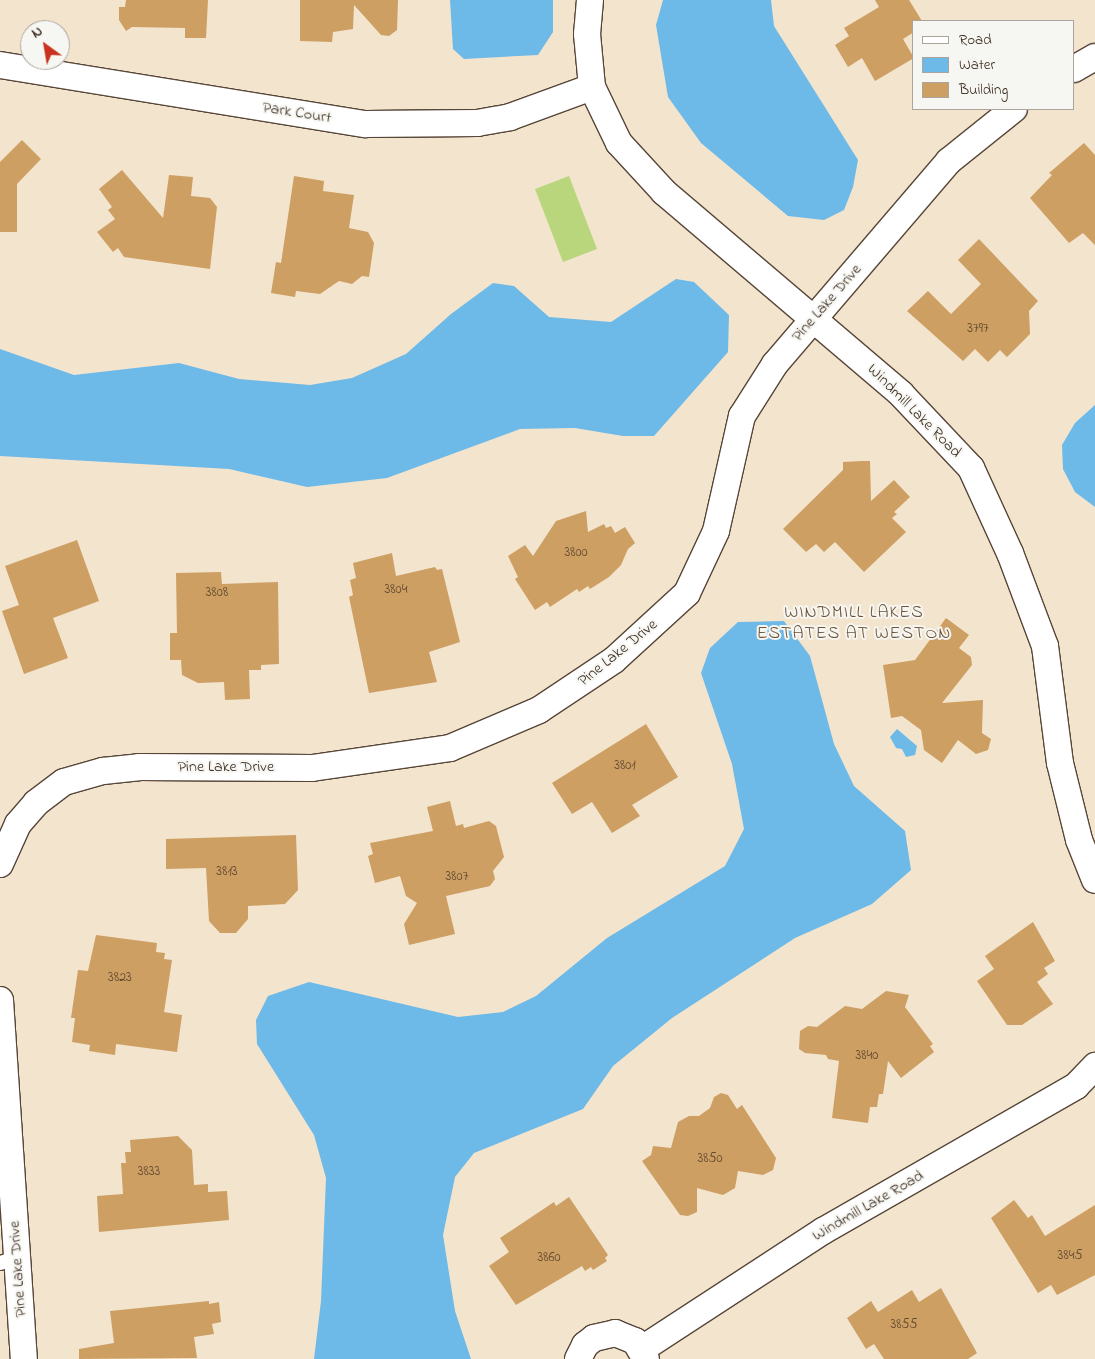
<!DOCTYPE html>
<style>
body{margin:0}
#map{position:relative;width:1095px;height:1359px;overflow:hidden;background:#f3e4ce;font-family:"Indie Flower",sans-serif}
div>[style]{position:absolute}
.green>*{inset:0;background:#b9d67c}
.water>*{inset:0;background:#6db9e7}
.building>*{inset:0;background:#cd9f63}
.roads{filter:drop-shadow(1px 0 #574638) drop-shadow(-1px 0 #574638) drop-shadow(0 1px #574638) drop-shadow(0 -1px #574638)}
.service>*{height:14px;margin:-7px;padding:0 7px;transform-origin:7px;border-radius:7px;background:#fff}
.minor>*{height:26px;margin:-13px;padding:0 13px;transform-origin:13px;border-radius:13px;background:#fff}
span{translate:-50% -50%;white-space:nowrap;text-align:center;line-height:1.15;-webkit-text-stroke:4px #f6f6f2;paint-order:stroke}
.number-label{font-size:14px;color:#60472f}
.number-label span{-webkit-text-stroke-width:0}
.street-label{font-size:16px;color:#3b2a1e}
.neighbourhood-label{font-size:18px;color:#6e5336;letter-spacing:1px}
.legend{position:absolute;left:912px;top:20px;width:162px;height:90px;box-sizing:border-box;background:#f6f6f2;border:1px solid #aba49d;margin:0;padding:6px 9px;list-style:none;font-size:15px;color:#3b2a1e}
.legend li{display:flex;align-items:center;gap:10px;height:25px}
.legend b{width:25px;border:1px solid #aba49d}
.north{position:absolute;left:20px;top:20px;width:50px;height:50px;box-sizing:border-box;background:#f6f6f2;border:1px solid #aba49d;border-radius:50%;rotate:328deg;font-size:14px;font-weight:700;line-height:20px;text-align:center;color:#3b2a1e}
.north::after{content:'';display:block;margin:auto;width:18px;height:22px;background:#c8321e;clip-path:polygon(50% 0,100% 100%,50% 72%,0 100%)}
</style>
<div id="map">
<div class="green">
<i style="clip-path:polygon(569px 176px,597px 249px,563px 262px,535px 189px)"></i>
</div>
<div class="water">
<i style="clip-path:polygon(450px 0,553px 0,553px 32px,538px 55px,464px 59px,453px 49px)"></i>
<i style="clip-path:polygon(663px 0,771px 0,774px 26px,858px 160px,853px 187px,844px 210px,824px 220px,788px 216px,701px 143px,668px 97px,656px 25px)"></i>
<i style="clip-path:polygon(676px 279px,694px 282px,729px 315px,728px 352px,654px 436px,623px 436px,575px 428px,520px 429px,387px 478px,307px 487px,229px 469px,0 456px,0 349px,74px 375px,179px 363px,239px 379px,310px 385px,352px 378px,406px 354px,451px 314px,493px 283px,514px 286px,549px 317px,611px 322px)"></i>
<i style="clip-path:polygon(1095px 405px,1095px 507px,1075px 492px,1063px 469px,1062px 445px,1075px 423px)"></i>
<i style="clip-path:polygon(784px 621px,810px 656px,834px 744px,854px 786px,905px 831px,911px 870px,872px 904px,795px 938px,672px 1018px,613px 1066px,583px 1109px,474px 1153px,455px 1177px,443px 1235px,455px 1311px,471px 1359px,314px 1359px,321px 1301px,326px 1178px,314px 1135px,257px 1044px,256px 1020px,268px 996px,309px 982px,458px 1017px,503px 1012px,536px 996px,607px 938px,725px 866px,744px 829px,732px 764px,701px 673px,710px 648px,738px 622px)"></i>
<i style="clip-path:polygon(897px 729px,917px 746px,915px 755px,906px 757px,902px 749px,896px 748px,890px 737px)"></i>
</div>
<div class="building">
<i style="clip-path:polygon(126px 0,208px 0,206px 38px,185px 38px,185px 28px,132px 27px,126px 31px,119px 20px,119px 7px,125px 7px)"></i>
<i style="clip-path:polygon(300px 0,398px 0,397px 30px,389px 36px,381px 35px,354px 5px,353px 29px,333px 32px,332px 42px,300px 41px)"></i>
<i style="clip-path:polygon(875px 0,909px 0,922px 21px,914px 21px,914px 32px,903px 39px,914px 58px,875px 81px,862px 58px,848px 67px,835px 45px,849px 36px,844px 28px,879px 7px)"></i>
<i style="clip-path:polygon(22px 140px,41px 159px,17px 184px,17px 232px,0 232px,0 162px)"></i>
<i style="clip-path:polygon(1084px 143px,1095px 155px,1095px 245px,1083px 233px,1069px 243px,1030px 198px,1052px 175px,1049px 173px)"></i>
<i style="clip-path:polygon(122px 170px,163px 218px,169px 175px,193px 177px,191px 196px,210px 198px,217px 207px,210px 269px,124px 257px,118px 248px,113px 252px,97px 232px,115px 219px,108px 210px,112px 207px,99px 189px)"></i>
<i style="clip-path:polygon(294px 176px,324px 181px,323px 191px,354px 195px,349px 228px,368px 232px,374px 243px,369px 277px,362px 276px,352px 284px,339px 281px,320px 294px,296px 291px,295px 297px,271px 293px,276px 262px,281px 263px)"></i>
<i style="clip-path:polygon(979px 239px,1038px 301px,1029px 311px,1030px 334px,1007px 357px,1000px 350px,988px 362px,975px 349px,963px 361px,907px 311px,928px 291px,951px 314px,981px 284px,958px 260px)"></i>
<i style="clip-path:polygon(862px 461px,870px 461px,871px 501px,894px 480px,910px 497px,894px 512px,897px 514px,892px 518px,906px 532px,864px 572px,835px 542px,824px 552px,816px 544px,806px 552px,783px 529px,843px 470px,843px 462px)"></i>
<i style="clip-path:polygon(586px 511px,588px 532px,604px 524px,606px 528px,611px 526px,615px 533px,625px 527px,635px 543px,628px 549px,621px 565px,609px 577px,590px 589px,588px 586px,579px 592px,577px 589px,550px 607px,547px 602px,535px 610px,515px 579px,518px 577px,508px 556px,525px 545px,533px 556px,556px 521px)"></i>
<i style="clip-path:polygon(77px 540px,99px 601px,53px 618px,68px 658px,24px 674px,2px 611px,19px 605px,5px 566px)"></i>
<i style="clip-path:polygon(392px 553px,396px 576px,435px 567px,437px 570px,442px 569px,460px 642px,429px 652px,437px 682px,369px 693px,349px 597px,353px 595px,350px 580px,356px 578px,353px 563px)"></i>
<i style="clip-path:polygon(221px 572px,222px 584px,278px 582px,279px 664px,261px 665px,261px 670px,249px 670px,250px 699px,225px 700px,224px 682px,198px 683px,182px 675px,181px 660px,170px 660px,170px 633px,177px 633px,176px 573px)"></i>
<i style="clip-path:polygon(946px 618px,969px 635px,959px 648px,971px 657px,972px 665px,942px 703px,983px 700px,982px 733px,991px 739px,988px 750px,976px 754px,958px 740px,942px 763px,924px 750px,921px 730px,902px 716px,891px 718px,883px 665px,915px 660px)"></i>
<i style="clip-path:polygon(646px 724px,678px 777px,632px 805px,640px 816px,612px 833px,592px 802px,572px 814px,552px 783px)"></i>
<i style="clip-path:polygon(450px 801px,456px 826px,463px 824px,464px 828px,489px 821px,496px 826px,504px 857px,493px 871px,495px 879px,490px 886px,446px 896px,455px 934px,409px 945px,404px 924px,417px 903px,406px 896px,400px 876px,375px 883px,368px 856px,373px 854px,370px 843px,433px 831px,427px 807px)"></i>
<i style="clip-path:polygon(296px 835px,298px 890px,285px 904px,248px 906px,248px 919px,236px 933px,220px 933px,209px 921px,206px 868px,166px 869px,166px 839px)"></i>
<i style="clip-path:polygon(1033px 922px,1055px 961px,1044px 968px,1048px 974px,1037px 982px,1053px 1004px,1022px 1025px,1007px 1025px,977px 981px,994px 969px,985px 956px)"></i>
<i style="clip-path:polygon(96px 935px,157px 943px,156px 952px,165px 953px,164px 959px,172px 960px,164px 1012px,182px 1015px,177px 1052px,116px 1044px,115px 1055px,89px 1051px,90px 1045px,72px 1042px,75px 1018px,71px 1018px,78px 970px,88px 971px)"></i>
<i style="clip-path:polygon(886px 991px,909px 995px,905px 1007px,933px 1044px,930px 1046px,934px 1052px,901px 1078px,888px 1061px,883px 1094px,879px 1094px,877px 1107px,870px 1107px,868px 1123px,832px 1118px,839px 1061px,828px 1059px,826px 1055px,805px 1053px,799px 1049px,800px 1031px,808px 1026px,817px 1027px,845px 1006px,862px 1009px)"></i>
<i style="clip-path:polygon(721px 1093px,728px 1095px,737px 1109px,742px 1105px,776px 1158px,773px 1170px,763px 1175px,738px 1171px,735px 1188px,723px 1195px,697px 1188px,697px 1212px,688px 1216px,680px 1215px,642px 1161px,651px 1155px,653px 1146px,671px 1148px,678px 1122px,689px 1116px,699px 1116px,710px 1108px,714px 1097px)"></i>
<i style="clip-path:polygon(178px 1136px,192px 1150px,194px 1185px,208px 1184px,208px 1192px,227px 1191px,229px 1220px,99px 1232px,97px 1196px,123px 1194px,121px 1163px,126px 1163px,125px 1152px,131px 1152px,130px 1140px)"></i>
<i style="clip-path:polygon(569px 1197px,608px 1255px,605px 1258px,607px 1261px,593px 1270px,591px 1267px,585px 1271px,582px 1266px,516px 1305px,489px 1266px,509px 1252px,500px 1238px,554px 1202px,556px 1206px)"></i>
<i style="clip-path:polygon(1014px 1200px,1028px 1218px,1032px 1215px,1045px 1236px,1095px 1205px,1095px 1275px,1057px 1295px,1051px 1285px,1038px 1293px,991px 1218px)"></i>
<i style="clip-path:polygon(941px 1288px,977px 1353px,968px 1359px,884px 1359px,874px 1344px,866px 1349px,847px 1318px,871px 1301px,878px 1312px,912px 1290px,919px 1302px)"></i>
<i style="clip-path:polygon(209px 1301px,209px 1304px,219px 1302px,221px 1322px,212px 1324px,214px 1334px,194px 1337px,197px 1358px,79px 1359px,79px 1349px,114px 1343px,110px 1311px)"></i>
</div>
<div class="roads">
<div class="service">
<i style="left:0;top:1263px;width:18px;rotate:-16deg"></i>
</div>
<div class="minor">
<i style="left:590px;top:0;width:34px;rotate:95deg"></i>
<i style="left:587px;top:34px;width:53px;rotate:84.6deg"></i>
<i style="left:592px;top:87px;width:62px;rotate:64.3deg"></i>
<i style="left:619px;top:143px;width:67px;rotate:47.4deg"></i>
<i style="left:664px;top:192px;width:311px;rotate:40.4deg"></i>
<i style="left:901px;top:394px;width:102px;rotate:46.6deg"></i>
<i style="left:971px;top:468px;width:94px;rotate:65.4deg"></i>
<i style="left:1010px;top:553px;width:99px;rotate:69.4deg"></i>
<i style="left:1045px;top:646px;width:118px;rotate:82.7deg"></i>
<i style="left:1060px;top:763px;width:79px;rotate:76.1deg"></i>
<i style="left:1079px;top:840px;width:43px;rotate:68.2deg"></i>
<i style="left:0;top:65px;width:371px;rotate:9.2deg"></i>
<i style="left:366px;top:124px;width:111px;rotate:-0.5deg"></i>
<i style="left:477px;top:123px;width:34px;rotate:-10deg"></i>
<i style="left:510px;top:117px;width:87px;rotate:-20.1deg"></i>
<i style="left:1074px;top:69px;width:24px;rotate:-30deg"></i>
<i style="left:0;top:864px;width:44px;rotate:-65.8deg"></i>
<i style="left:18px;top:824px;width:28px;rotate:-49deg"></i>
<i style="left:36px;top:803px;width:35px;rotate:-37deg"></i>
<i style="left:64px;top:782px;width:41px;rotate:-15.8deg"></i>
<i style="left:103px;top:771px;width:36px;rotate:-6deg"></i>
<i style="left:139px;top:767px;width:173px;rotate:0.3deg"></i>
<i style="left:312px;top:768px;width:139px;rotate:-8.2deg"></i>
<i style="left:450px;top:748px;width:97px;rotate:-23.1deg"></i>
<i style="left:539px;top:710px;width:90px;rotate:-33.7deg"></i>
<i style="left:614px;top:660px;width:99px;rotate:-42.5deg"></i>
<i style="left:687px;top:593px;width:68px;rotate:-64.9deg"></i>
<i style="left:716px;top:531px;width:118px;rotate:-77.3deg"></i>
<i style="left:742px;top:416px;width:62px;rotate:-57.6deg"></i>
<i style="left:775px;top:364px;width:267px;rotate:-49.4deg"></i>
<i style="left:949px;top:161px;width:83px;rotate:-38.7deg"></i>
<i style="left:0;top:1000px;width:360px;rotate:86.2deg"></i>
<i style="left:642px;top:1349px;width:216px;rotate:-33.1deg"></i>
<i style="left:823px;top:1231px;width:292px;rotate:-29.8deg"></i>
<i style="left:1076px;top:1086px;width:28px;rotate:-46deg"></i>
<i style="left:578px;top:1359px;width:16px;rotate:-63deg"></i>
<i style="left:585px;top:1345px;width:11px;rotate:-38deg"></i>
<i style="left:594px;top:1338px;width:22px;rotate:-13deg"></i>
<i style="left:615px;top:1333px;width:22px;rotate:22deg"></i>
<i style="left:635px;top:1341px;width:21px;rotate:59deg"></i>
</div>
</div>
<div class="number-label">
<span style="left:978px;top:329px">3797</span>
<span style="left:576px;top:553px">3800</span>
<span style="left:396px;top:590px">3804</span>
<span style="left:217px;top:593px">3808</span>
<span style="left:625px;top:766px">3801</span>
<span style="left:227px;top:872px">3813</span>
<span style="left:457px;top:877px">3807</span>
<span style="left:120px;top:978px">3823</span>
<span style="left:867px;top:1056px">3840</span>
<span style="left:710px;top:1159px">3850</span>
<span style="left:149px;top:1172px">3833</span>
<span style="left:1070px;top:1256px">3845</span>
<span style="left:549px;top:1258px">3860</span>
<span style="left:904px;top:1325px">3855</span>
</div>
<div class="street-label">
<span style="left:297px;top:113px;rotate:9deg">Park Court</span>
<span style="left:827px;top:303px;rotate:-49deg">Pine Lake Drive</span>
<span style="left:914px;top:411px;rotate:45deg">Windmill Lake Road</span>
<span style="left:618px;top:653px;rotate:-39deg">Pine Lake Drive</span>
<span style="left:226px;top:767px">Pine Lake Drive</span>
<span style="left:868px;top:1206px;rotate:-30deg">Windmill Lake Road</span>
<span style="left:18px;top:1269px;rotate:-94deg">Pine Lake Drive</span>
</div>
<div class="neighbourhood-label">
<span style="left:854px;top:624px">WINDMILL LAKES<br>ESTATES AT WESTON</span>
</div>
<ul class="legend">
<li><b style="height:6px;background:#fff"></b>Road</li>
<li><b style="height:14px;background:#6db9e7"></b>Water</li>
<li><b style="height:14px;background:#cd9f63"></b>Building</li>
</ul>
<div class="north">N</div>
</div>
